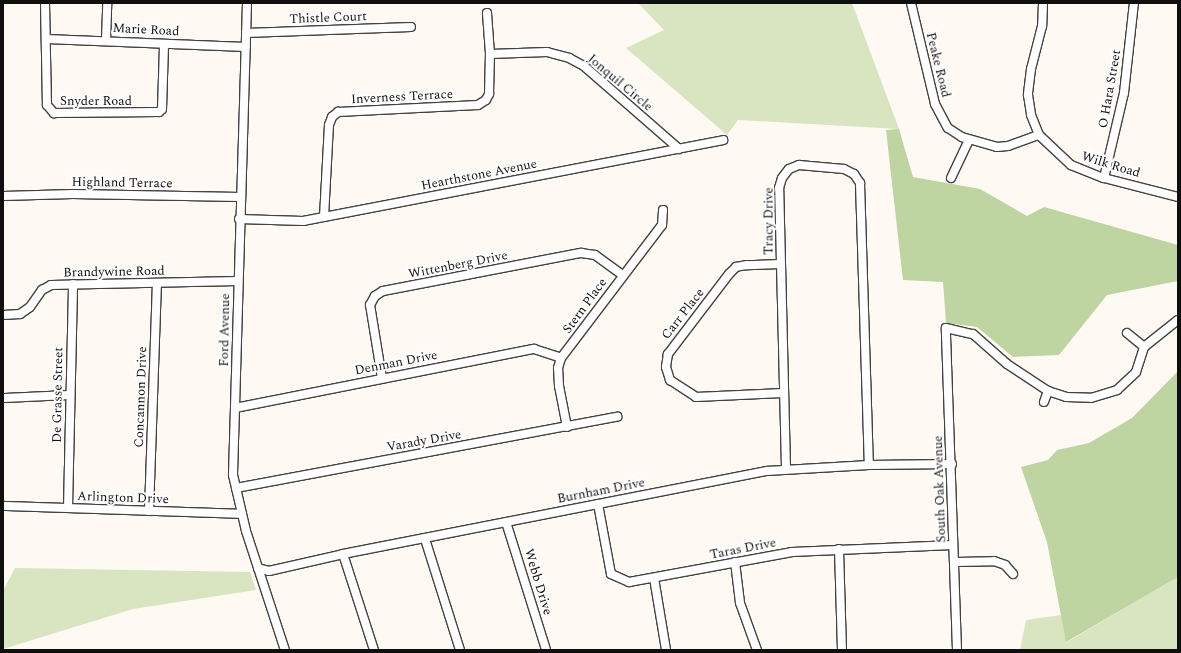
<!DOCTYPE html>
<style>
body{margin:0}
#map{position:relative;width:1181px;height:653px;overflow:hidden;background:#fefaf3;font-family:Spectral,serif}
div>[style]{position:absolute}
.green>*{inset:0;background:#d8e5c0}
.forest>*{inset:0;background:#bed4a1}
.roads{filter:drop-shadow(1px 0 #424242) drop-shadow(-1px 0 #424242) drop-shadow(0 1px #424242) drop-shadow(0 -1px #424242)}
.minor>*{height:8px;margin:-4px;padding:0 4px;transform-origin:4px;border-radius:4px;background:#fff}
span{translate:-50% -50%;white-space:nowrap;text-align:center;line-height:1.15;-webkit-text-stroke:4px #fff;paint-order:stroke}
.street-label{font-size:13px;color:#0f0f0f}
.frame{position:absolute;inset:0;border:4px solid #0f0f0f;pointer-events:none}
</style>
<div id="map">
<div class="green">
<i style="clip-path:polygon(638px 3px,852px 3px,899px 129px,738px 120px,727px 135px,626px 48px,664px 30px)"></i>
<i style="clip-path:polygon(15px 568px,250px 572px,256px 590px,133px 609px,3px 649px,3px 591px)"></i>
<i style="clip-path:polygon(1178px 577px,1178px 650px,1020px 650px,1026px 620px,1061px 615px,1067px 642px)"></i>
</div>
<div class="forest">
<i style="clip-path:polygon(899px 129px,913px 177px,980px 189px,1027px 216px,1044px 207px,1178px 245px,1178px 281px,1107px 295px,1059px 355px,1013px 357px,977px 327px,946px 323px,943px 282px,903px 280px,886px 130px)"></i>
<i style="clip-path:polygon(1178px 371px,1178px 577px,1066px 642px,1047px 542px,1021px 467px,1048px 460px,1057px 450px,1089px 443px,1132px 418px)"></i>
</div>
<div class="roads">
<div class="minor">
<i style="left:45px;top:3px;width:102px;rotate:88.9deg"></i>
<i style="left:47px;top:105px;width:11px;rotate:49deg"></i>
<i style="left:54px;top:113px;width:105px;rotate:-0.5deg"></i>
<i style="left:159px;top:112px;width:4px;rotate:-45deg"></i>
<i style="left:162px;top:109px;width:65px;rotate:-88.2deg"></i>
<i style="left:247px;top:3px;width:472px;rotate:91.7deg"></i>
<i style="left:233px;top:475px;width:57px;rotate:76.9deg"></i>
<i style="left:246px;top:531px;width:125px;rotate:71.9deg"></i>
<i style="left:911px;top:3px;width:104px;rotate:76.6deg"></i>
<i style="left:935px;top:104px;width:27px;rotate:62deg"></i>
<i style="left:948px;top:128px;width:17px;rotate:33deg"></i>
<i style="left:962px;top:137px;width:36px;rotate:16deg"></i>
<i style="left:997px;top:147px;width:11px;rotate:-5deg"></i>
<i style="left:1008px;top:146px;width:33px;rotate:-20deg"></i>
<i style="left:1043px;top:3px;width:23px;rotate:92deg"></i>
<i style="left:1042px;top:26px;width:44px;rotate:104.3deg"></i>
<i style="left:1031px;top:69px;width:26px;rotate:97deg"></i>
<i style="left:1028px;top:95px;width:20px;rotate:81deg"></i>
<i style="left:1031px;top:115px;width:22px;rotate:68deg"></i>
<i style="left:1039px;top:135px;width:44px;rotate:43.2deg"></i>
<i style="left:1071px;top:165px;width:35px;rotate:22deg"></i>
<i style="left:1104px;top:178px;width:76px;rotate:14.4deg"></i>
<i style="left:246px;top:33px;width:165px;rotate:-2.1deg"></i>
<i style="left:46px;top:39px;width:200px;rotate:2.3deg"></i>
<i style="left:106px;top:40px;width:37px;rotate:-88deg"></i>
<i style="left:490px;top:54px;width:57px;rotate:-2deg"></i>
<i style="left:547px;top:52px;width:23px;rotate:15deg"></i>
<i style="left:569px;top:58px;width:17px;rotate:28deg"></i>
<i style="left:584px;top:66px;width:126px;rotate:41.1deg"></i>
<i style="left:951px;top:178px;width:42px;rotate:-64.7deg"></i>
<i style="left:1104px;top:178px;width:87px;rotate:-76.8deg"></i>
<i style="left:1124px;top:93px;width:91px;rotate:-83.7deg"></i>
<i style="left:3px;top:196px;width:70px;rotate:-1.6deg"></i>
<i style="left:73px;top:194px;width:167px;rotate:1deg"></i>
<i style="left:324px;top:217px;width:92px;rotate:-86.9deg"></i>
<i style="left:329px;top:125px;width:9px;rotate:-69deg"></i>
<i style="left:332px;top:117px;width:8px;rotate:-40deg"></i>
<i style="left:338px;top:112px;width:140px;rotate:-2.9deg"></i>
<i style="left:478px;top:105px;width:9px;rotate:-32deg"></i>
<i style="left:486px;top:100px;width:7px;rotate:-63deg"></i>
<i style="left:489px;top:94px;width:40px;rotate:-88.6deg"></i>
<i style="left:490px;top:54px;width:41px;rotate:-94.2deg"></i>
<i style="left:239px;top:219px;width:64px;rotate:1.8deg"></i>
<i style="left:303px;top:221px;width:428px;rotate:-10.9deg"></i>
<i style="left:780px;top:264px;width:33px;rotate:178deg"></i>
<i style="left:747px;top:265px;width:11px;rotate:170deg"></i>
<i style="left:736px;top:267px;width:10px;rotate:135deg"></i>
<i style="left:729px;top:274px;width:101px;rotate:127.3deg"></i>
<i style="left:668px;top:354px;width:13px;rotate:99deg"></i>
<i style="left:666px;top:367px;width:14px;rotate:73deg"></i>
<i style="left:670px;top:380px;width:31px;rotate:33deg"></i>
<i style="left:696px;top:397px;width:87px;rotate:-2.6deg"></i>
<i style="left:3px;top:315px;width:17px;rotate:-3deg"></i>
<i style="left:20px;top:314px;width:12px;rotate:-35deg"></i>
<i style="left:30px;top:307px;width:21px;rotate:-55deg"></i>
<i style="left:42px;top:290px;width:10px;rotate:-29deg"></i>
<i style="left:51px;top:285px;width:187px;rotate:-1.2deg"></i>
<i style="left:1127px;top:333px;width:22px;rotate:39deg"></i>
<i style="left:382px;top:378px;width:74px;rotate:-99.3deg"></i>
<i style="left:370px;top:305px;width:10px;rotate:-61deg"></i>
<i style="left:375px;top:296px;width:9px;rotate:-32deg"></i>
<i style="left:383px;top:291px;width:202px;rotate:-10.9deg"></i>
<i style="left:581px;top:253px;width:14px;rotate:8deg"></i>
<i style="left:595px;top:255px;width:34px;rotate:36deg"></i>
<i style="left:3px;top:398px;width:67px;rotate:-2.6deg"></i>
<i style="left:1044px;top:402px;width:12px;rotate:-70deg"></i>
<i style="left:235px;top:408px;width:305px;rotate:-11.2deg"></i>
<i style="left:534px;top:349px;width:28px;rotate:18deg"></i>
<i style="left:567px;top:427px;width:42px;rotate:-101deg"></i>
<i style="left:559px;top:386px;width:18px;rotate:-93deg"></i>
<i style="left:558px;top:368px;width:10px;rotate:-73deg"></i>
<i style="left:561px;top:358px;width:167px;rotate:-52.8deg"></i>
<i style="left:662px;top:225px;width:15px;rotate:-86deg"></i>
<i style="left:786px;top:468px;width:280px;rotate:-91.4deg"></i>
<i style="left:779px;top:188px;width:10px;rotate:-73deg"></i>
<i style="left:782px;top:178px;width:11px;rotate:-52deg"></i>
<i style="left:789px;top:169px;width:11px;rotate:-22deg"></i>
<i style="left:799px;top:165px;width:45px;rotate:5.1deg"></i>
<i style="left:844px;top:169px;width:11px;rotate:27deg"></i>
<i style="left:854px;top:174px;width:11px;rotate:56deg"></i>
<i style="left:860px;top:183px;width:282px;rotate:88.2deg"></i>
<i style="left:236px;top:488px;width:388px;rotate:-10.6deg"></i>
<i style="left:598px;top:504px;width:71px;rotate:79.5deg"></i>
<i style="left:611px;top:574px;width:20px;rotate:24deg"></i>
<i style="left:629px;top:582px;width:166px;rotate:-10.4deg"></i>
<i style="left:792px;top:552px;width:161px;rotate:-2.5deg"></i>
<i style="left:3px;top:506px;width:239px;rotate:1.9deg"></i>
<i style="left:68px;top:508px;width:224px;rotate:-88.7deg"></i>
<i style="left:149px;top:511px;width:227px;rotate:-88deg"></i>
<i style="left:506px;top:522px;width:134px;rotate:72.6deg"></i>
<i style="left:425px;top:539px;width:116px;rotate:72.5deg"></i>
<i style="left:839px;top:549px;width:101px;rotate:88.3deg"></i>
<i style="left:343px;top:554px;width:101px;rotate:72.1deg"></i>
<i style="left:735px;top:562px;width:41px;rotate:83deg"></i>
<i style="left:740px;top:603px;width:50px;rotate:70.1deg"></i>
<i style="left:955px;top:562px;width:39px;rotate:-1deg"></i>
<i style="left:994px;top:561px;width:12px;rotate:20deg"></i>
<i style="left:1005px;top:565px;width:12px;rotate:48deg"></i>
<i style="left:258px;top:568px;width:11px;rotate:15deg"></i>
<i style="left:269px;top:571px;width:76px;rotate:-12.9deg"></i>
<i style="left:343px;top:554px;width:432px;rotate:-11.1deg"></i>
<i style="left:767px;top:471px;width:102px;rotate:-3.4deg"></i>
<i style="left:869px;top:465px;width:83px;rotate:-0.7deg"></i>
<i style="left:654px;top:578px;width:73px;rotate:80.5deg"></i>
<i style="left:957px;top:650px;width:322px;rotate:-92deg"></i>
<i style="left:946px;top:328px;width:28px;rotate:13deg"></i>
<i style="left:973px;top:334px;width:45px;rotate:41.4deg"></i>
<i style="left:1007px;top:364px;width:49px;rotate:33.4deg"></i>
<i style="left:1048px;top:391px;width:19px;rotate:18deg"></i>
<i style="left:1066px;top:397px;width:25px;rotate:2deg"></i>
<i style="left:1091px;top:398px;width:27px;rotate:-17deg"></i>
<i style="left:1117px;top:390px;width:26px;rotate:-43deg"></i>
<i style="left:1136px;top:372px;width:26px;rotate:-72deg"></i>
<i style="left:1144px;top:347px;width:43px;rotate:-38.5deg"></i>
</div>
</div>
<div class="street-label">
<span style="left:328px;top:18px;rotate:-2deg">Thistle Court</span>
<span style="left:146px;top:30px;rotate:3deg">Marie Road</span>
<span style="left:938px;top:65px;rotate:76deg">Peake Road</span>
<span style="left:620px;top:83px;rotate:40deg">Jonquil Circle</span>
<span style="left:1110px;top:89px;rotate:-80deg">O Hara Street</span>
<span style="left:402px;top:97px;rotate:-3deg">Inverness Terrace</span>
<span style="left:96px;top:101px">Snyder Road</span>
<span style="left:1111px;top:165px;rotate:17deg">Wilk Road</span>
<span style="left:479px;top:175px;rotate:-11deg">Hearthstone Avenue</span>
<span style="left:122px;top:183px;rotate:1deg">Highland Terrace</span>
<span style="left:769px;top:221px;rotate:-90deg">Tracy Drive</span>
<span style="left:458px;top:265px;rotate:-11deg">Wittenberg Drive</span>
<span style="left:114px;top:272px;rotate:-1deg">Brandywine Road</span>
<span style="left:585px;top:306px;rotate:-54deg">Stern Place</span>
<span style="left:683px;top:314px;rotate:-52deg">Carr Place</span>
<span style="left:225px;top:330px;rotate:-89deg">Ford Avenue</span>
<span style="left:396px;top:363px;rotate:-11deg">Denman Drive</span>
<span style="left:58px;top:395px;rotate:-89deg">De Grasse Street</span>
<span style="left:141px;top:397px;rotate:-88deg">Concannon Drive</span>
<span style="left:424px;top:441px;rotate:-10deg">Varady Drive</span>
<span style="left:940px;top:489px;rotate:-92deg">South Oak Avenue</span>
<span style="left:601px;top:491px;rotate:-11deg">Burnham Drive</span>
<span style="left:123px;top:498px;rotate:2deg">Arlington Drive</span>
<span style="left:743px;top:549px;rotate:-11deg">Taras Drive</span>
<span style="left:538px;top:582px;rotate:73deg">Webb Drive</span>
</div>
<div class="frame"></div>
</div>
